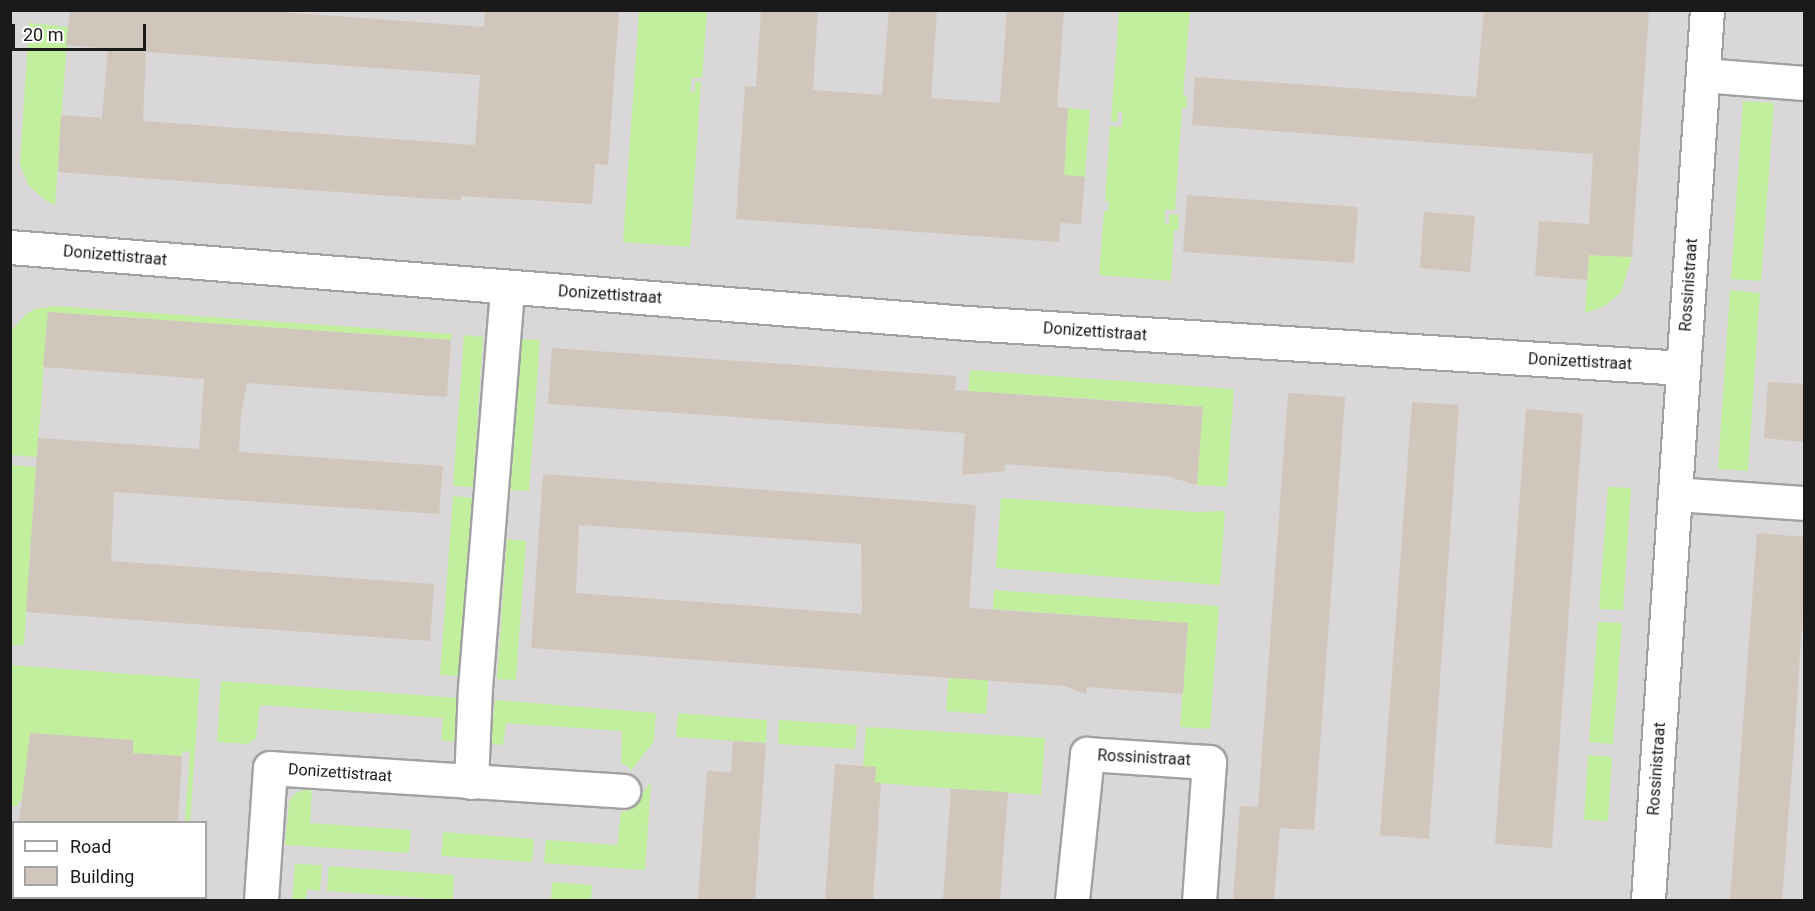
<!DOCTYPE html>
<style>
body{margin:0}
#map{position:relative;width:1815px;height:911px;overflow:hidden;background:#eee9de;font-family:Roboto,sans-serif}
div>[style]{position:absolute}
.residential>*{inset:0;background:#d9d7d7}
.grass>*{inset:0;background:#c1ef9d}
.building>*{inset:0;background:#d1c6bb}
.roads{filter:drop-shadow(2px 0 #a1a1a1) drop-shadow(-2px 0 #a1a1a1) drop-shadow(0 2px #a1a1a1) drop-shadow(0 -2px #a1a1a1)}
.minor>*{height:33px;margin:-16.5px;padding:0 16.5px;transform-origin:16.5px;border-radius:16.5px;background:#fff}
span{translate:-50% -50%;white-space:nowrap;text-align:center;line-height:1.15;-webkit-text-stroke:4.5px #fff;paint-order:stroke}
.street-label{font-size:16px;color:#1a1a1a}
.frame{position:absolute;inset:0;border:12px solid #1a1a1a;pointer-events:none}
.legend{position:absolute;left:12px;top:821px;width:195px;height:78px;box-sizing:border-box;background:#fff;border:2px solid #a3a3a3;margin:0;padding:8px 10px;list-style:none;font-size:18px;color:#1a1a1a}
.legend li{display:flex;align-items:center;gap:12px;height:30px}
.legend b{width:30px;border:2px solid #a3a3a3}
.scale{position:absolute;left:12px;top:24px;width:134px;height:27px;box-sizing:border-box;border:3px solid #1a1a1a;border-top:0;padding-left:8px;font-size:18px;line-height:21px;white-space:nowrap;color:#1a1a1a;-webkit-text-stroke:4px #fff;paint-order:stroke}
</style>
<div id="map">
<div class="residential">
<i style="clip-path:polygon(evenodd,10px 11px,1804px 11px,1804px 900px,11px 900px,10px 11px,14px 822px,206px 822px,206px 898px,14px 898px,14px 822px)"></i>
</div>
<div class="grass">
<i style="clip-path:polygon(639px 11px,707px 11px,702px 78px,691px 78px,691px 92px,695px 92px,695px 82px,701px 82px,690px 247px,623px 242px)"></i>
<i style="clip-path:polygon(1119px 11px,1190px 11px,1183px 96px,1187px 97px,1187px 108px,1182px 108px,1175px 210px,1165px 210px,1165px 224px,1169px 224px,1169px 214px,1179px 215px,1178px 230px,1174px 230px,1171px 281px,1099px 275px,1104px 211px,1108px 211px,1109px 201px,1105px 201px,1110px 126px,1122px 127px,1122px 112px,1118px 112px,1117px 122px,1111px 121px)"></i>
<i style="clip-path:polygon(29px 23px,68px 27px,55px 205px,45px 200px,28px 185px,20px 164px)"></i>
<i style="clip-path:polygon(1743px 101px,1774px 103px,1761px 281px,1731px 279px)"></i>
<i style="clip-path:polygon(1068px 108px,1090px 110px,1085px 177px,1064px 175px)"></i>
<i style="clip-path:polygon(1589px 255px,1632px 257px,1621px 292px,1605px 306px,1585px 313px)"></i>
<i style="clip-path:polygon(1730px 290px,1760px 293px,1748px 471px,1718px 469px)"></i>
<i style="clip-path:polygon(56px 306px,452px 334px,451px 340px,48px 312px,37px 457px,11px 455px,10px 332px,26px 314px,35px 309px)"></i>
<i style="clip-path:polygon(464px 335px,483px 337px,473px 487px,453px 486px)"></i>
<i style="clip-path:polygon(520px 339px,540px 340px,529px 491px,510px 490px)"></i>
<i style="clip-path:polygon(970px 370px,1234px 389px,1227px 487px,1197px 485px,1202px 407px,1066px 397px,1049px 399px,1050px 396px,1009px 394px,1005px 440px,964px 437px)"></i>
<i style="clip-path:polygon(11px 465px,36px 467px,24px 645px,11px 645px)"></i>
<i style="clip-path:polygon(1608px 487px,1631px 488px,1623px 610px,1599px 609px)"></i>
<i style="clip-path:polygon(453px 496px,472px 498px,459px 676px,440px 675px)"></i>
<i style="clip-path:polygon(1001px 498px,1196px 512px,1225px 511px,1220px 585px,996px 568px)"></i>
<i style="clip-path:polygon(507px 539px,526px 541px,516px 680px,497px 679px)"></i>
<i style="clip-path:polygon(994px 590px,1219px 606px,1210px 729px,1180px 727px,1188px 623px,1131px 622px,1130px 619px,993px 609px)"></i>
<i style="clip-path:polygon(1598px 622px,1622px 623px,1613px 744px,1589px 742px)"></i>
<i style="clip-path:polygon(952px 630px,992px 633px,986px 714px,946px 711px)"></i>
<i style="clip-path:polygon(10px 665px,200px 679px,190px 822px,185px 822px,190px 752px,183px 751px,182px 756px,133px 753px,133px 740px,50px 735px,45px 803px,18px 801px,18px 806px,11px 806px)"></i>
<i style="clip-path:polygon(221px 681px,459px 698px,456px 742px,441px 740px,443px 718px,260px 705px,256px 738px,248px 744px,217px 742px)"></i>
<i style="clip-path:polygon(495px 700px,656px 713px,654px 741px,630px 772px,629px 767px,621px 763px,622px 731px,506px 723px,503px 745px,491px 744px)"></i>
<i style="clip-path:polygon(678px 713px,767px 720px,766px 743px,676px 737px)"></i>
<i style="clip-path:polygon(779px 720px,857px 725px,855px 749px,778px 744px)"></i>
<i style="clip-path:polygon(866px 727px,1045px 738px,1041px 795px,862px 782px)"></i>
<i style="clip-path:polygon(1588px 755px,1612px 757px,1608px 821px,1584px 820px)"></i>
<i style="clip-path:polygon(651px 782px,645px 870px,544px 863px,546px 840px,617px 845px,621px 812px,628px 811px)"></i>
<i style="clip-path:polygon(309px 789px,312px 792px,310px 823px,411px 830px,409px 853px,285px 845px,289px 801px,297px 792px)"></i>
<i style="clip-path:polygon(443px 832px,534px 839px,532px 862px,441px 856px)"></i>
<i style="clip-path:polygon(295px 864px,322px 865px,320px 891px,307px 889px,306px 900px,292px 900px)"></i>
<i style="clip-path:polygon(329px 866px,454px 875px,453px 900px,327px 891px)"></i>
<i style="clip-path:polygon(552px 882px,592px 885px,591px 900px,551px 900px)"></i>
</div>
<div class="building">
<i style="clip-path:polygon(evenodd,70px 10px,254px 10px,484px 27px,485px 10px,619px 10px,608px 165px,595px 164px,592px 204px,461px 196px,461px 200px,420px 198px,58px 172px,61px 115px,102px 118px,108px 49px,66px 45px,70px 10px,146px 52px,480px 75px,475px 145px,143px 121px,146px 52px)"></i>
<i style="clip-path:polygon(761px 10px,818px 10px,813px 90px,882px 95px,889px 10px,937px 10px,931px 98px,1000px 103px,1007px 10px,1064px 10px,1057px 107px,1068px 108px,1064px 175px,1085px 177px,1081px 224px,1060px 223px,1059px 242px,736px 219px,745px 86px,756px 87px)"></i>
<i style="clip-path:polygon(1484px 10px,1649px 10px,1632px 257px,1589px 255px,1587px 280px,1535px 276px,1539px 221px,1589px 224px,1593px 154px,1192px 125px,1195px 77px,1476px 97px)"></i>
<i style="clip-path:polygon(1187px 195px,1358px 207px,1354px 263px,1183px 252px)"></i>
<i style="clip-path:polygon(1424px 212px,1475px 216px,1470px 272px,1420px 268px)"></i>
<i style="clip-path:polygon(48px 312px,451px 340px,447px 397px,247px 383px,241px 415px,239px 452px,443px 466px,439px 514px,114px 492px,111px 561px,434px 584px,430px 641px,26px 612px,38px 438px,199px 449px,204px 379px,43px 367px)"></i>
<i style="clip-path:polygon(552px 348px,956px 376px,955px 390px,1203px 407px,1197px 485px,1166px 476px,1005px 464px,1005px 471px,962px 475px,965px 433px,548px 404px)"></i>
<i style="clip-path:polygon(1768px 382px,1804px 384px,1804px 442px,1764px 438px)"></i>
<i style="clip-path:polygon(1288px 393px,1345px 397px,1314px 830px,1280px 828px,1274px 900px,1233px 900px,1240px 806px,1258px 807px)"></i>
<i style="clip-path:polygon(1412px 402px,1459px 405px,1429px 839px,1380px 835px)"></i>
<i style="clip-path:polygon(1526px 409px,1583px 414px,1552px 848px,1495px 844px)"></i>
<i style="clip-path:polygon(evenodd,543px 474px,976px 505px,969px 608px,1188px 623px,1183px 694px,1086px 687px,1086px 694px,1064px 686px,531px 648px,543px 474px,579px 525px,861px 544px,862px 614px,576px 593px,579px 525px)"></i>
<i style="clip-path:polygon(1757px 533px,1804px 537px,1804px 593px,1795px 731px,1782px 900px,1730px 900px)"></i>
<i style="clip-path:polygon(30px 733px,133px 740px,133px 753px,182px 756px,178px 822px,19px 822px)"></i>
<i style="clip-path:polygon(733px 741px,766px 743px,755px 900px,698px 900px,707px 771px,731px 772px)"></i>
<i style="clip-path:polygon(835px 764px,876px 767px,875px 783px,881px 783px,873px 900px,825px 900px)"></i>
<i style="clip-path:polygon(951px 789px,1008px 792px,1000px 900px,943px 900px)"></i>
</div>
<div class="roads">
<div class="minor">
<i style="left:1703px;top:75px;width:101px;rotate:4.5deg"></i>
<i style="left:10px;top:247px;width:961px;rotate:4.54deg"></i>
<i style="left:968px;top:323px;width:716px;rotate:3.6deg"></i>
<i style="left:1675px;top:494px;width:129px;rotate:4deg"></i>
<i style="left:471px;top:782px;width:94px;rotate:-87.6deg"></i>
<i style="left:475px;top:688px;width:402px;rotate:-85.4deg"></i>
<i style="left:261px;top:900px;width:132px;rotate:-86.1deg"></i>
<i style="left:270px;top:768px;width:354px;rotate:3.7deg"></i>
<i style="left:1072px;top:900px;width:147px;rotate:-84.1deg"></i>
<i style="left:1087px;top:754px;width:122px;rotate:3.8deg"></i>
<i style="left:1209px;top:762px;width:138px;rotate:94.1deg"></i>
<i style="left:1648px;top:900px;width:892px;rotate:-86.21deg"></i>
</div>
</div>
<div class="street-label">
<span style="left:115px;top:256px;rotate:5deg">Donizettistraat</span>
<span style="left:1689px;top:285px;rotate:-86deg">Rossinistraat</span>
<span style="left:610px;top:295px;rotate:4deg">Donizettistraat</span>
<span style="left:1095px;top:332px;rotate:4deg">Donizettistraat</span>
<span style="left:1580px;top:362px;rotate:3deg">Donizettistraat</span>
<span style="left:1144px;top:758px;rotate:3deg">Rossinistraat</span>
<span style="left:1657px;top:769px;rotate:-86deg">Rossinistraat</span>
<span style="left:340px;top:773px;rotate:4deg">Donizettistraat</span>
</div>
<div class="frame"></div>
<ul class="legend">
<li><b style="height:8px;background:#fff"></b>Road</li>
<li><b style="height:16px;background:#d1c6bb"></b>Building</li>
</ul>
<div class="scale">20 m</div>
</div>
